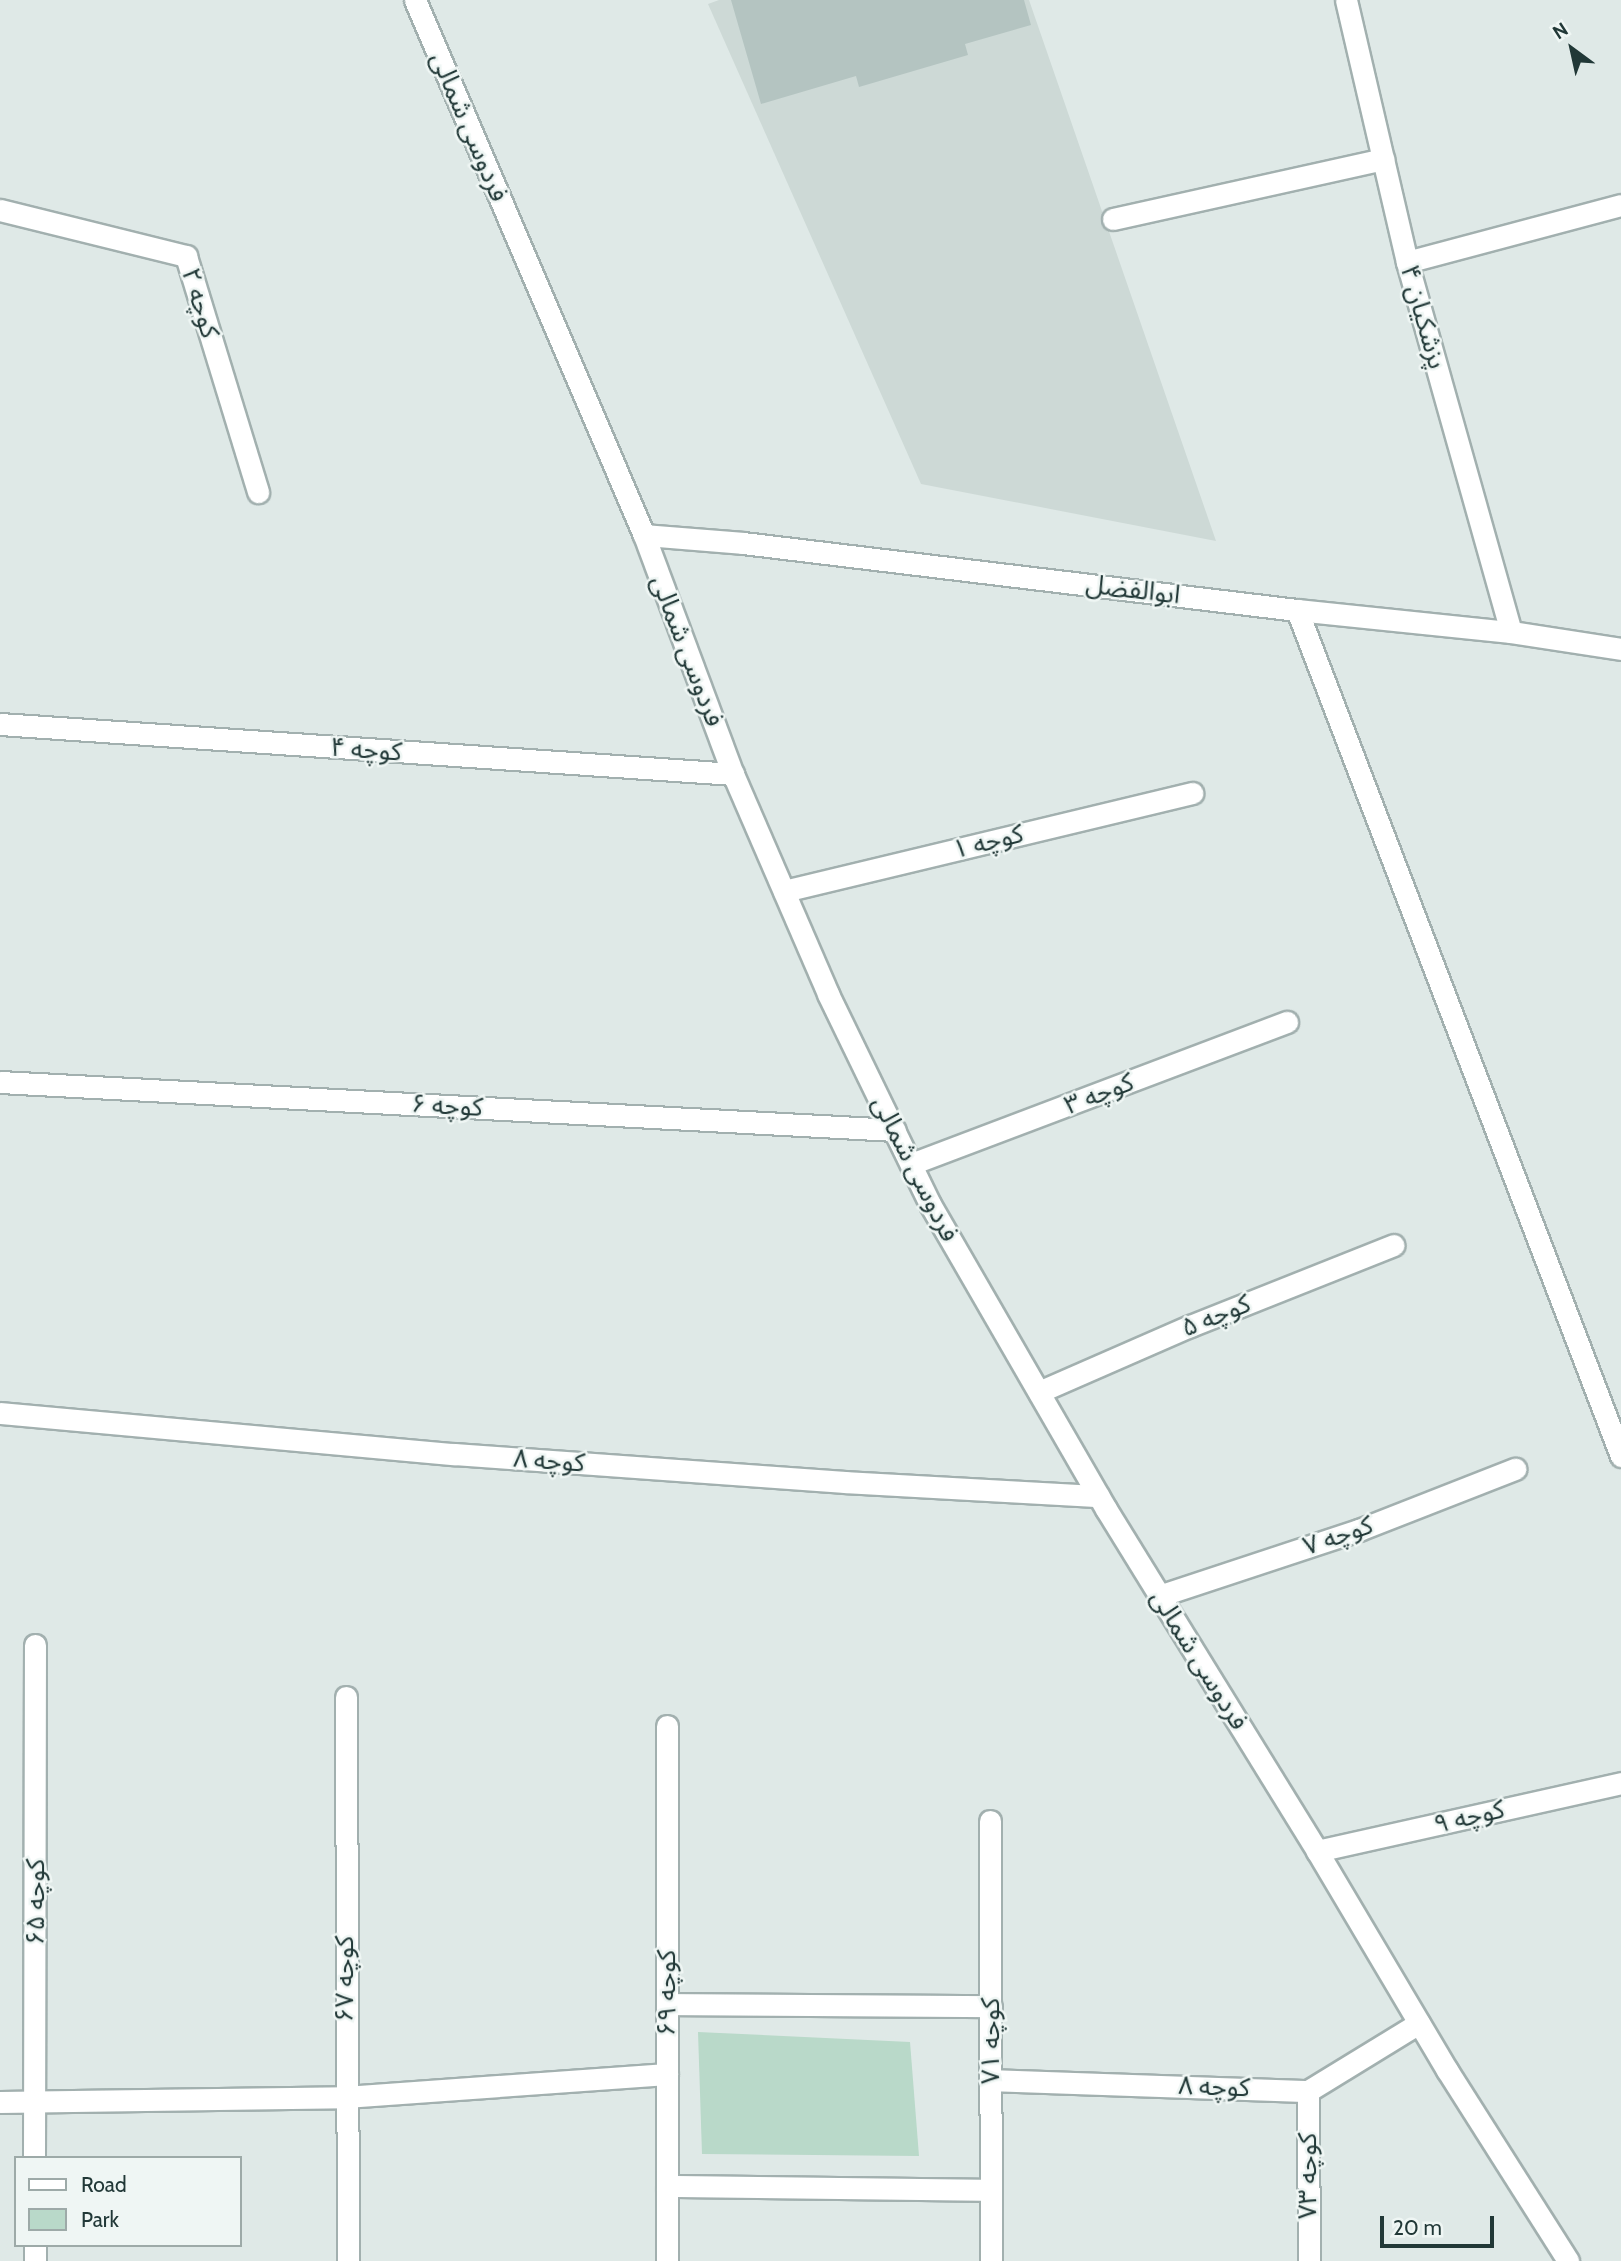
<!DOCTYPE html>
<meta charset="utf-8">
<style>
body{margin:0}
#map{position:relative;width:1621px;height:2261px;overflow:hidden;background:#dfe9e7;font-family:Cabin,"Noto Sans Arabic",sans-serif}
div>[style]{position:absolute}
.built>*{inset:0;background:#cdd9d6}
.green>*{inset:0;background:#b9d9c9}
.building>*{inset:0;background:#b4c4c1}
.roads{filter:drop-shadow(2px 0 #a2b0af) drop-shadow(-2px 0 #a2b0af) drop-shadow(0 2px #a2b0af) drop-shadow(0 -2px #a2b0af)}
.minor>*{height:21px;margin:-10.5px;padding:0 10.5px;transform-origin:10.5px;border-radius:10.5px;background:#fff}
.tertiary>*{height:21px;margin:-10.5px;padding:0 10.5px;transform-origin:10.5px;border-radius:10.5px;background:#fff}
.secondary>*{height:21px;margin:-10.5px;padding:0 10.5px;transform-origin:10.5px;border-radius:10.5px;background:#fff}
span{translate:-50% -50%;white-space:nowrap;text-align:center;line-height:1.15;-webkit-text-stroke:5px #eff6f4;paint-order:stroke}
.street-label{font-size:26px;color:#213837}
.legend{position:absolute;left:14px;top:2156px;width:228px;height:91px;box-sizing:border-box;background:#eff6f4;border:2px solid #9daaa8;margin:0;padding:9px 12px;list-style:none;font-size:21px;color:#213837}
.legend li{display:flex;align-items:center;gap:14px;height:35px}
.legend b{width:35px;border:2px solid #9daaa8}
.north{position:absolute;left:1537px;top:14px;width:70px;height:70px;-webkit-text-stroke:5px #eff6f4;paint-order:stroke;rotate:327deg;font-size:19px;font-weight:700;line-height:28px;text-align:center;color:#213837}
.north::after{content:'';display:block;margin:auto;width:24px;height:32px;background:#213837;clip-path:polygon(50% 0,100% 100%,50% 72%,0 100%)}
.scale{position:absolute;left:1380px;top:2216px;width:114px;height:32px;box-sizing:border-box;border:4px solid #213837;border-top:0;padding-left:9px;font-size:21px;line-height:24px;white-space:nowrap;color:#213837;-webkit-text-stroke:5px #eff6f4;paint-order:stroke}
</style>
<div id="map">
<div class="built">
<i style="clip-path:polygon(719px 0,1029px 0,1216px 541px,921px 484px,708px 4px)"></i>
</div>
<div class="green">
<i style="clip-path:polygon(698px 2032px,910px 2042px,919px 2156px,702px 2154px)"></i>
</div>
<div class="building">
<i style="clip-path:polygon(731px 0,1024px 0,1031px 25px,965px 44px,968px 55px,859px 87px,856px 76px,761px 104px)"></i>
</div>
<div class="roads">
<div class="minor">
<i style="left:1346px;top:0;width:269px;rotate:76.9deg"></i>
<i style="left:1407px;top:262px;width:384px;rotate:74.3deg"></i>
<i style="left:0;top:210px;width:192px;rotate:13.9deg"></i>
<i style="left:186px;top:256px;width:247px;rotate:73deg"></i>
<i style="left:1113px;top:219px;width:277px;rotate:-12.5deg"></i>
<i style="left:1407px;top:262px;width:221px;rotate:-14.9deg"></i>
<i style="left:1297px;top:610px;width:906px;rotate:69.04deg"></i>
<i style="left:0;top:724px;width:735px;rotate:3.9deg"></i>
<i style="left:784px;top:891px;width:420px;rotate:-13.5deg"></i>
<i style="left:0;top:1082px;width:896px;rotate:3.07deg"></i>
<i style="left:911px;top:1164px;width:402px;rotate:-20.7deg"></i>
<i style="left:1039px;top:1392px;width:165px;rotate:-23.6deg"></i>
<i style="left:1190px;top:1326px;width:219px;rotate:-21.7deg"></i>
<i style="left:0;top:1413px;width:456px;rotate:5.2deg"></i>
<i style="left:454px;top:1454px;width:392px;rotate:4.1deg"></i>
<i style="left:845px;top:1482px;width:254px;rotate:3.2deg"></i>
<i style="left:1159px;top:1596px;width:211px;rotate:-18.3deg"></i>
<i style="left:1359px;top:1530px;width:168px;rotate:-21.4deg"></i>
<i style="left:346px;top:1697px;width:564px;rotate:89.8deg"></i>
<i style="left:667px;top:1726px;width:535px;rotate:90deg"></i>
<i style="left:990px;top:1821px;width:440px;rotate:89.9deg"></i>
<i style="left:1317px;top:1851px;width:312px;rotate:-12.6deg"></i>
<i style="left:667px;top:2004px;width:324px;rotate:0.4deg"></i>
<i style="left:991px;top:2080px;width:317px;rotate:2deg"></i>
<i style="left:1308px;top:2091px;width:130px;rotate:-31.5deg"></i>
<i style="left:1308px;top:2091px;width:170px;rotate:89.7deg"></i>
<i style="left:0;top:2102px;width:345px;rotate:-0.8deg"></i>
<i style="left:345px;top:2097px;width:323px;rotate:-4.1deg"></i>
<i style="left:34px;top:2158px;width:513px;rotate:-89.89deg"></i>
<i style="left:667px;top:2186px;width:323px;rotate:0.7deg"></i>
<i style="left:35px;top:2245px;width:16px;rotate:90deg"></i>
</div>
<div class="tertiary">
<i style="left:644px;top:535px;width:99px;rotate:4.6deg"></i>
<i style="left:743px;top:543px;width:558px;rotate:6.9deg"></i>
<i style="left:1297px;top:610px;width:215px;rotate:5.9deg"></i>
<i style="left:1511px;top:632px;width:111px;rotate:8.8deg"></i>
</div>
<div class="secondary">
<i style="left:415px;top:0;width:582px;rotate:66.83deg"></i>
<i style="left:644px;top:535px;width:255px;rotate:69.6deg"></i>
<i style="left:733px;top:774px;width:240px;rotate:66.6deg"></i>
<i style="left:828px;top:994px;width:233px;rotate:64.1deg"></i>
<i style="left:930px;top:1204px;width:352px;rotate:60deg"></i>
<i style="left:1106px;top:1509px;width:402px;rotate:58.3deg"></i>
<i style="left:1317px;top:1851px;width:255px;rotate:59.3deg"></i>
<i style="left:1447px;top:2070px;width:226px;rotate:57.6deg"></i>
</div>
</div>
<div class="street-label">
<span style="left:469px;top:127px;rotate:67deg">فردوسی شمالی</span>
<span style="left:200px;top:303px;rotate:73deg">کوچه ۲</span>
<span style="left:1423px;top:317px;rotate:74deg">پزشکیان ۴</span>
<span style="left:1133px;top:590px;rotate:7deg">ابوالفضل</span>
<span style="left:687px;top:651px;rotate:69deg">فردوسی شمالی</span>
<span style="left:366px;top:750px;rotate:4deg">کوچه ۴</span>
<span style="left:988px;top:842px;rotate:-14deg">کوچه ۱</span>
<span style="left:1099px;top:1094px;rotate:-21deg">کوچه ۳</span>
<span style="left:447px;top:1106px;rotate:3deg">کوچه ۶</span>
<span style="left:915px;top:1169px;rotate:63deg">فردوسی شمالی</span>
<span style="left:1216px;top:1316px;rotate:-22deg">کوچه ۵</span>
<span style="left:549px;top:1461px;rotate:4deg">کوچه ۸</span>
<span style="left:1338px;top:1536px;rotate:-19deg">کوچه ۷</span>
<span style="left:1199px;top:1660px;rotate:58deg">فردوسی شمالی</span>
<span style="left:1469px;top:1817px;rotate:-13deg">کوچه ۹</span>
<span style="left:36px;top:1902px;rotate:-90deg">کوچه ۶۵</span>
<span style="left:345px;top:1979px;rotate:-90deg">کوچه ۶۷</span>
<span style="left:667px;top:1993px;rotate:-90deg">کوچه ۶۹</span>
<span style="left:991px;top:2041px;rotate:-90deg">کوچه ۷۱</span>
<span style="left:1214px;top:2087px;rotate:2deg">کوچه ۸</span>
<span style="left:1308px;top:2176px;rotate:-90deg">کوچه ۷۳</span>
</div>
<ul class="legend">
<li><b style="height:9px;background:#fff"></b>Road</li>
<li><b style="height:19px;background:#b9d9c9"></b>Park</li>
</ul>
<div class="north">N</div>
<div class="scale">20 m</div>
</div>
